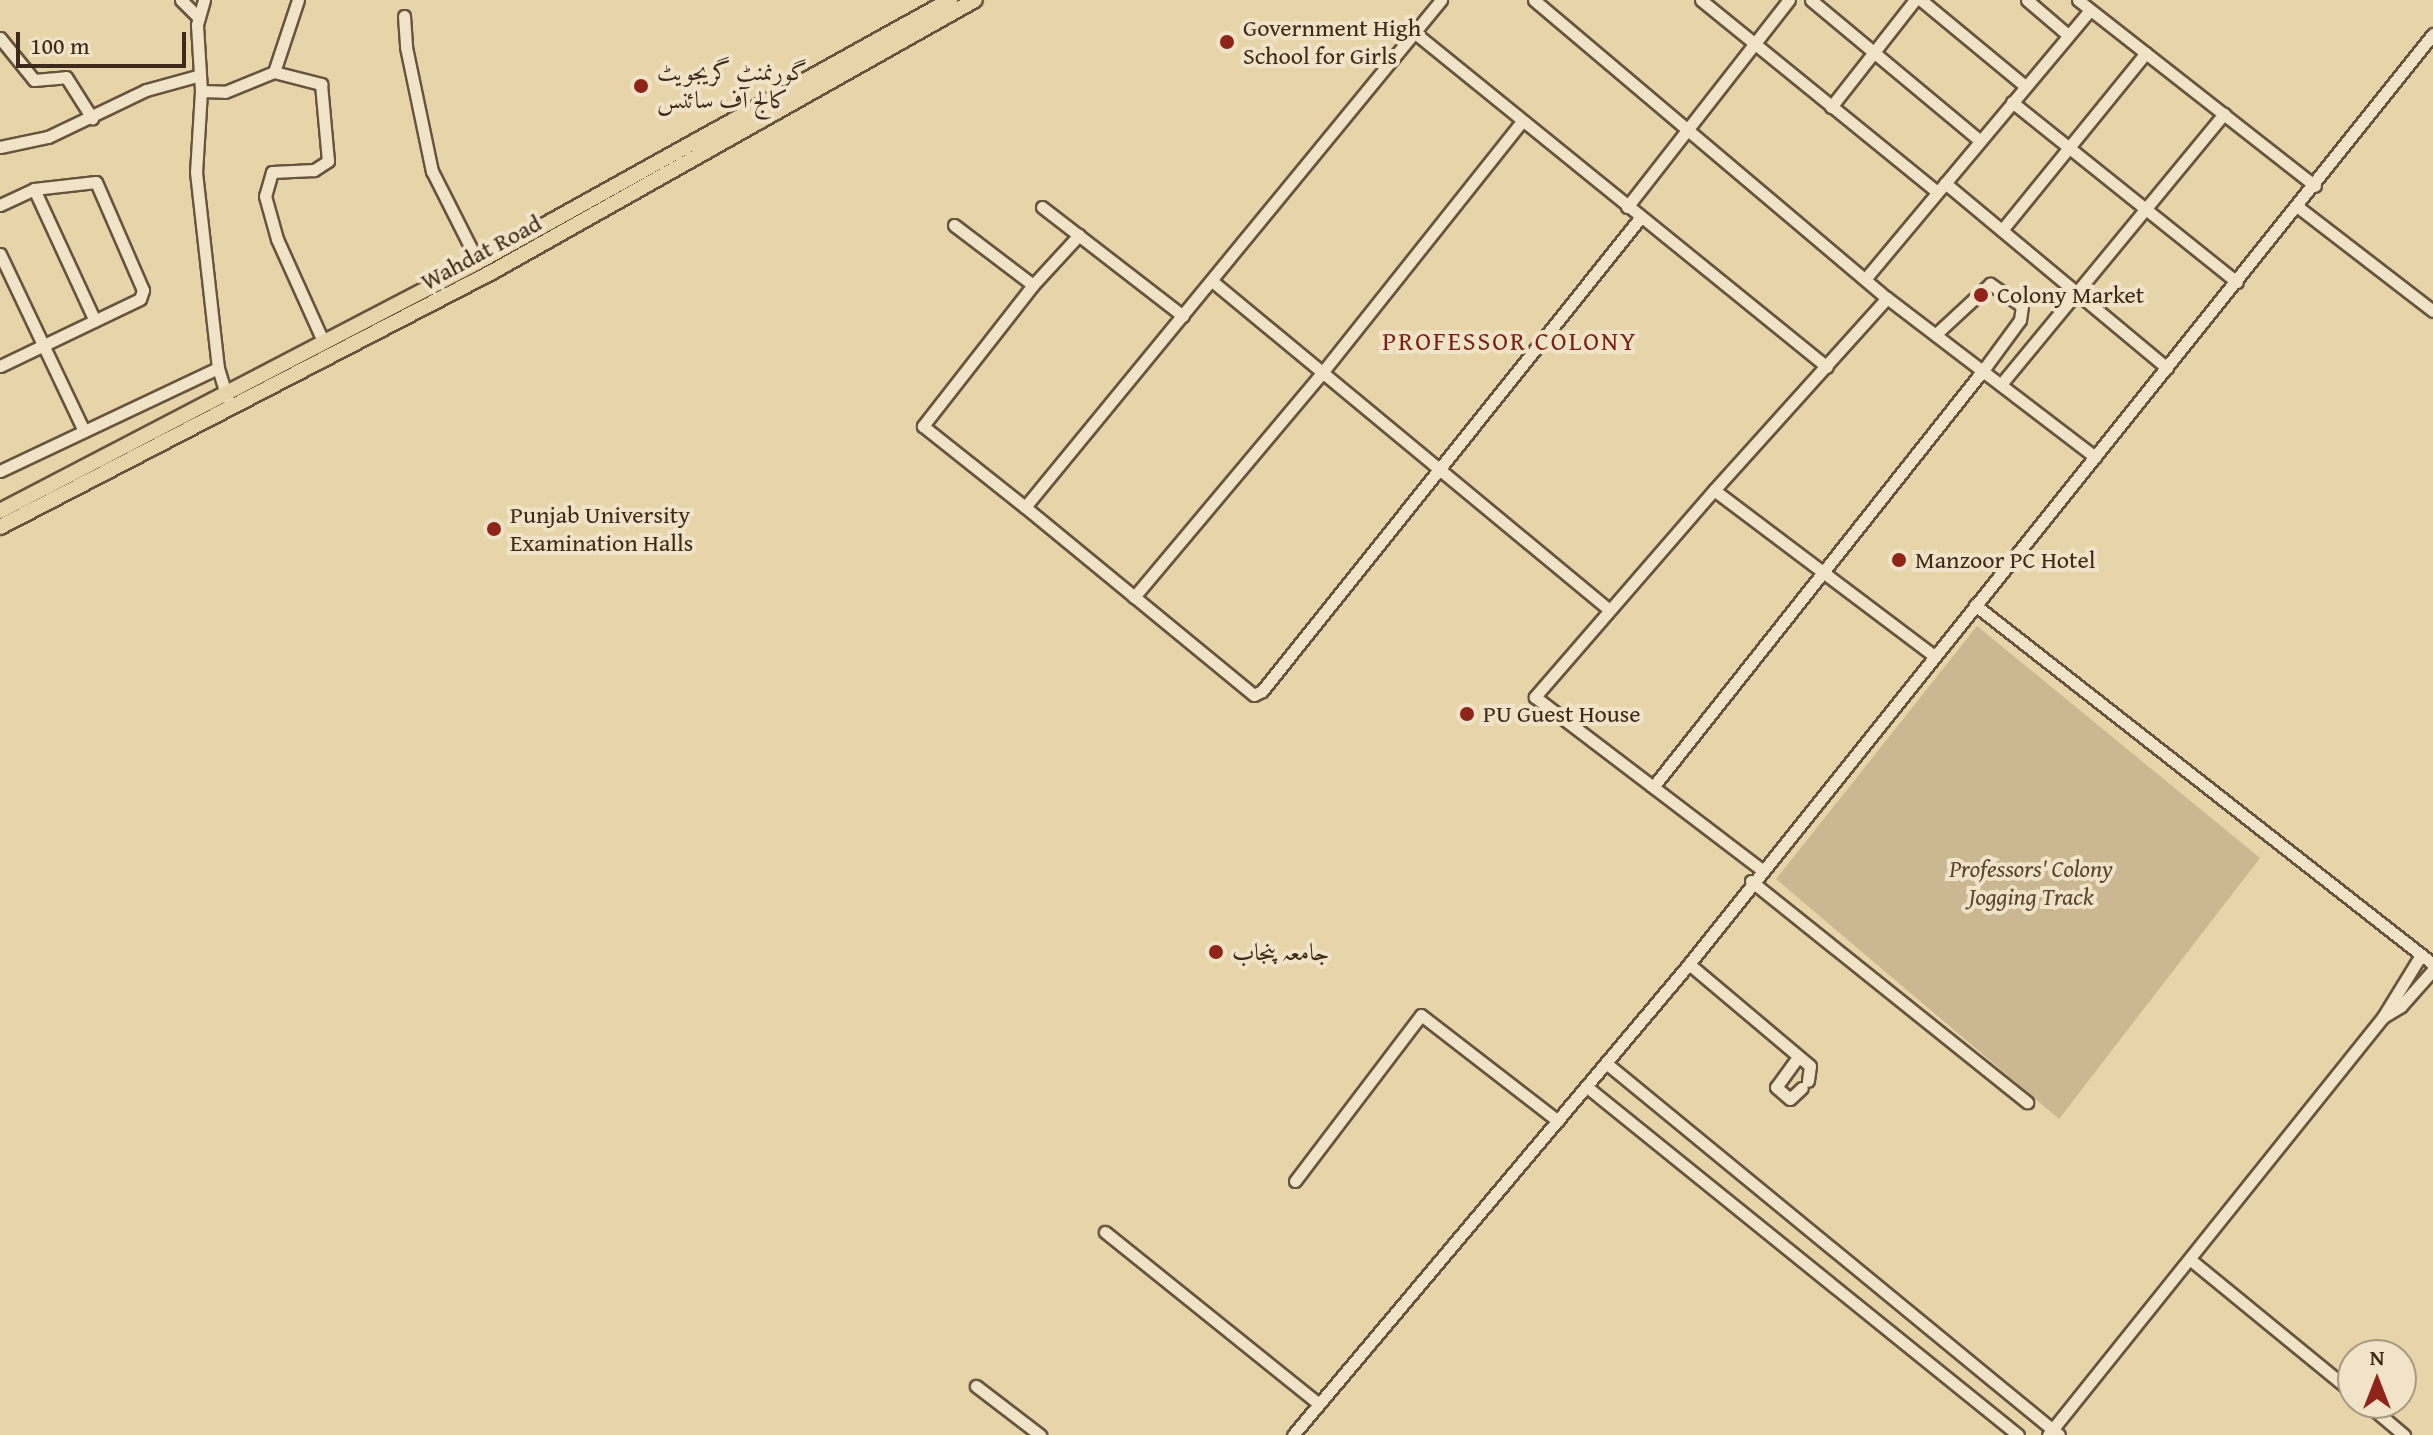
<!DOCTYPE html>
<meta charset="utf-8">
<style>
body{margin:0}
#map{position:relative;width:2433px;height:1435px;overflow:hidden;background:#e8d4a9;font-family:"Gentium Book Plus",Amiri,serif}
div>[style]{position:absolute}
.green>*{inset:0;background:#cbb791}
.roads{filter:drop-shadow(2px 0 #68543e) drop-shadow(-2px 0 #68543e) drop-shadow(0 2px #68543e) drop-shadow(0 -2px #68543e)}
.minor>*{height:11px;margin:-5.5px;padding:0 5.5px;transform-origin:5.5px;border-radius:5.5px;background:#f0e3c7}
.major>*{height:14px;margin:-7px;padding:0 7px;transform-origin:7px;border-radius:7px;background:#e8d4a9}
.dots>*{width:22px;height:22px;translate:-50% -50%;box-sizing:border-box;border:4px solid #f0e3c7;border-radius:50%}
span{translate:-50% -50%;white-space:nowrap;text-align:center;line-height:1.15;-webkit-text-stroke:8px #f0e3c7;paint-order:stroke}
.poi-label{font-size:24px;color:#3e291b}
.left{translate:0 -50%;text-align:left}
.street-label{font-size:24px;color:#3e291b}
.park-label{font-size:24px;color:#5a4533;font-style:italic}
.neighbourhood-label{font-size:26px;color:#7a1f14;letter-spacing:2px}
.north{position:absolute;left:2337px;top:1339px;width:80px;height:80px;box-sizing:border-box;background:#f0e3c7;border:2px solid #a99982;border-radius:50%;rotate:0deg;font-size:22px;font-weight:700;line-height:32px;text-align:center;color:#3e291b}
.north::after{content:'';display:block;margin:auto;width:28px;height:36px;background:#8f2418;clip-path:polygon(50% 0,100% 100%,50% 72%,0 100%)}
.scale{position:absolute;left:16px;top:32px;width:170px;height:36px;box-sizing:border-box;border:4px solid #3e291b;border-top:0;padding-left:10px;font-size:24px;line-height:28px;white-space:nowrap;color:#3e291b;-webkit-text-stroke:6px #f0e3c7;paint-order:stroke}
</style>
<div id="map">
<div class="green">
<i style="clip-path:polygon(1977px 626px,2260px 858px,2059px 1119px,1776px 879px)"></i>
</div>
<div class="roads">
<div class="minor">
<i style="left:181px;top:0;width:25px;rotate:45deg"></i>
<i style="left:204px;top:0;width:26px;rotate:106deg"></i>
<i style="left:197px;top:25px;width:66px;rotate:86.5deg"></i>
<i style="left:201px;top:91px;width:81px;rotate:93.5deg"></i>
<i style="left:196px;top:172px;width:197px;rotate:83.6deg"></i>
<i style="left:218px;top:368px;width:31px;rotate:73deg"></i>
<i style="left:1534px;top:0;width:462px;rotate:40.2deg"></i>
<i style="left:1887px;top:298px;width:258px;rotate:132deg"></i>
<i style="left:1714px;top:490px;width:276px;rotate:37deg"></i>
<i style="left:1701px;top:0;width:304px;rotate:39.1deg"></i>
<i style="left:1811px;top:0;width:220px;rotate:39.8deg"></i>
<i style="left:1921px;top:0;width:135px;rotate:39.6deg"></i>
<i style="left:2027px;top:0;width:54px;rotate:40.5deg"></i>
<i style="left:2078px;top:0;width:301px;rotate:38.1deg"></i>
<i style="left:404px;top:16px;width:31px;rotate:86deg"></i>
<i style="left:406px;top:47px;width:127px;rotate:78.2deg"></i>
<i style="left:432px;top:171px;width:102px;rotate:63.2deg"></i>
<i style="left:1415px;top:33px;width:530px;rotate:39.03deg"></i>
<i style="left:0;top:38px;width:54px;rotate:51deg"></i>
<i style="left:34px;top:80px;width:32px;rotate:-5deg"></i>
<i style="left:66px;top:77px;width:49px;rotate:57.6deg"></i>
<i style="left:274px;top:72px;width:76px;rotate:-71.6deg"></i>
<i style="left:201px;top:91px;width:24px;rotate:2deg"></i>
<i style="left:225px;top:92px;width:53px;rotate:-22.2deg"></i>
<i style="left:274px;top:72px;width:49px;rotate:14.3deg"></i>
<i style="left:321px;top:84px;width:77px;rotate:84.8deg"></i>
<i style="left:328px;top:161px;width:17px;rotate:147deg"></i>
<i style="left:314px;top:170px;width:42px;rotate:177.3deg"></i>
<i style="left:272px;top:172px;width:25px;rotate:106deg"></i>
<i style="left:265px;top:196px;width:45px;rotate:74.4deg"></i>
<i style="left:277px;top:239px;width:114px;rotate:65.7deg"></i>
<i style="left:2012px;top:102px;width:288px;rotate:38.7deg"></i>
<i style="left:1831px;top:107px;width:136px;rotate:-51.9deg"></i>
<i style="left:0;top:147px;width:49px;rotate:-11.8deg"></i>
<i style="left:48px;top:137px;width:109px;rotate:-25.6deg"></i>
<i style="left:146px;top:90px;width:53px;rotate:-15.4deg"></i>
<i style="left:1945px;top:183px;width:289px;rotate:39.8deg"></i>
<i style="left:34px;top:189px;width:145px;rotate:65.2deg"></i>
<i style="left:0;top:205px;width:38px;rotate:-25deg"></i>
<i style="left:34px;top:189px;width:62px;rotate:-6.4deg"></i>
<i style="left:96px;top:182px;width:118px;rotate:66.5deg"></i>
<i style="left:143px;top:290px;width:9px;rotate:108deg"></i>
<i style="left:140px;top:299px;width:155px;rotate:154.4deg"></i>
<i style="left:1042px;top:207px;width:178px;rotate:37.7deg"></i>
<i style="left:1627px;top:207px;width:263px;rotate:-52deg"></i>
<i style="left:2298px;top:207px;width:170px;rotate:37.6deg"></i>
<i style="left:954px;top:225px;width:99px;rotate:37.2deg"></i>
<i style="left:2002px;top:230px;width:228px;rotate:-50.9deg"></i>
<i style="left:1079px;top:235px;width:68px;rotate:132.6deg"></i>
<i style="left:1033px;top:285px;width:179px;rotate:128deg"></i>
<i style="left:923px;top:426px;width:130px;rotate:38.5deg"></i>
<i style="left:1025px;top:507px;width:656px;rotate:-50.63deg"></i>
<i style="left:0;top:254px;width:196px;rotate:64.6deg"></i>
<i style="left:1866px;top:278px;width:349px;rotate:-50.1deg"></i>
<i style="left:1212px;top:281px;width:513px;rotate:39.62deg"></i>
<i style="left:1887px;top:298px;width:262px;rotate:37.4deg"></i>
<i style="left:2002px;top:383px;width:349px;rotate:-50.5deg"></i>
<i style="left:0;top:471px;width:241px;rotate:-25.3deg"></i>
<i style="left:1714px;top:490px;width:274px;rotate:130.9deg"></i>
<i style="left:1535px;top:697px;width:284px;rotate:37.3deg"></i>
<i style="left:1025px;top:507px;width:296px;rotate:39.4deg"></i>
<i style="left:1254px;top:695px;width:9px;rotate:-27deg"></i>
<i style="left:1262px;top:691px;width:605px;rotate:-51.37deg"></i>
<i style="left:1134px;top:597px;width:291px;rotate:-50deg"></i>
<i style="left:1321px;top:374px;width:323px;rotate:-51.5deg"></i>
<i style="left:1975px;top:605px;width:582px;rotate:38.09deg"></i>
<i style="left:1653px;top:787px;width:533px;rotate:-51.63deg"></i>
<i style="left:1984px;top:369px;width:61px;rotate:-53.7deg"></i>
<i style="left:2020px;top:320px;width:14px;rotate:-82deg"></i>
<i style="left:2022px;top:306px;width:39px;rotate:-145deg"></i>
<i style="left:1990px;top:284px;width:74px;rotate:137.2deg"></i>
<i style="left:1751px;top:881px;width:354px;rotate:38.7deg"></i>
<i style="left:1689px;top:964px;width:158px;rotate:40.1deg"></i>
<i style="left:1810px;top:1066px;width:15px;rotate:98deg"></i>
<i style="left:2383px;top:1017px;width:21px;rotate:-31deg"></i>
<i style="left:2401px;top:1006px;width:48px;rotate:-48.4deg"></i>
<i style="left:1798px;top:1057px;width:37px;rotate:126deg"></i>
<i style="left:1776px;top:1087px;width:18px;rotate:41deg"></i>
<i style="left:1790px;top:1099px;width:16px;rotate:-43deg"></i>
<i style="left:1606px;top:1063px;width:586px;rotate:39.39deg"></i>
<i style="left:1587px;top:1087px;width:554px;rotate:38.92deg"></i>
<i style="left:1295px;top:1181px;width:208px;rotate:-52.8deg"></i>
<i style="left:1421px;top:1015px;width:173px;rotate:37.7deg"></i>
<i style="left:1105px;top:1232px;width:273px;rotate:38.8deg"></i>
<i style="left:2192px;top:1261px;width:208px;rotate:39.3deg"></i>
<i style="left:976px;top:1386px;width:81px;rotate:37.4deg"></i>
<i style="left:2366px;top:1403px;width:50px;rotate:40.1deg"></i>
<i style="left:1293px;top:1435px;width:615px;rotate:-49.94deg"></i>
<i style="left:1689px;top:964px;width:1191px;rotate:-51.34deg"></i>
<i style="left:2048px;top:1435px;width:536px;rotate:-51.29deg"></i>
<i style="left:2383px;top:1017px;width:73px;rotate:-58.5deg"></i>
</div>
<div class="major">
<i style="left:0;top:511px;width:539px;rotate:-27.52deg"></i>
<i style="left:478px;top:262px;width:540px;rotate:-29.03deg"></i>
<i style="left:0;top:527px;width:554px;rotate:-27.4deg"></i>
<i style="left:492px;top:272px;width:554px;rotate:-29.39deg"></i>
</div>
</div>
<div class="dots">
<i style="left:1227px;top:42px;background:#8f2418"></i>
<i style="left:641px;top:86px;background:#8f2418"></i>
<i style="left:1981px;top:295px;background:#8f2418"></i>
<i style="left:494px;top:529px;background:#8f2418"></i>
<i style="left:1899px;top:560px;background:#8f2418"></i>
<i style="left:1467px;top:714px;background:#8f2418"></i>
<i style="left:1216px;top:952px;background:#8f2418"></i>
</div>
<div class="poi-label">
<span class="left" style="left:1243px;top:42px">Government High<br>School for Girls</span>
<span class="left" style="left:657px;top:86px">گورنمنٹ گریجویٹ<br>کالج آف سائنس</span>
<span class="left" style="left:1997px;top:295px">Colony Market</span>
<span class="left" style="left:510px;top:529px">Punjab University<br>Examination Halls</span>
<span class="left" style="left:1915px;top:560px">Manzoor PC Hotel</span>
<span class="left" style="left:1483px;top:714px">PU Guest House</span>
<span class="left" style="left:1232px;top:952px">جامعہ پنجاب</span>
</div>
<div class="street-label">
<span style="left:481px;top:252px;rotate:-28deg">Wahdat Road</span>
</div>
<div class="park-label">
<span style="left:2031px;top:883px">Professors' Colony<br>Jogging Track</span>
</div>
<div class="neighbourhood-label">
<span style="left:1510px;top:341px">PROFESSOR COLONY</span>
</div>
<div class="north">N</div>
<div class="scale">100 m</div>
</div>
